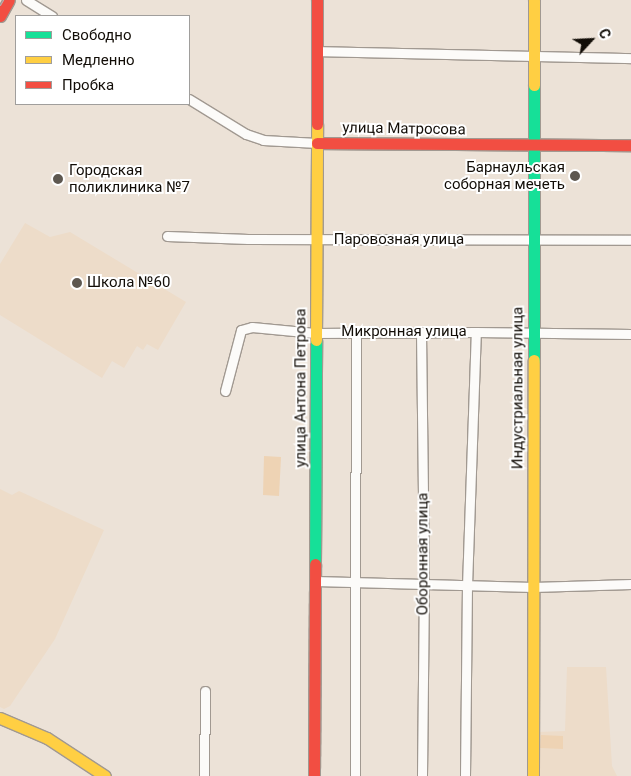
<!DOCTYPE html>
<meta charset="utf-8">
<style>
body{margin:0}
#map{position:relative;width:631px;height:776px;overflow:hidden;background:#ece2d7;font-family:Roboto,sans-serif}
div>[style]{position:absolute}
.built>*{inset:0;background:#eddcc9}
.green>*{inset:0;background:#eed3b4}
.roads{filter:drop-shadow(1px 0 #a19991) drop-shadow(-1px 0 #a19991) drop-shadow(0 1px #a19991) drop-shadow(0 -1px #a19991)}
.street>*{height:9px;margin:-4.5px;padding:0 4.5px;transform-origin:4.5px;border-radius:4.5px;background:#fcfbf9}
.fast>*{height:11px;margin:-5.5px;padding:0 5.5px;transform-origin:5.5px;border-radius:5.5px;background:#16e098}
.slow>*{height:11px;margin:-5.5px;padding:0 5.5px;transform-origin:5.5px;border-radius:5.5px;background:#ffcf43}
.jam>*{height:11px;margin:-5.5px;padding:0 5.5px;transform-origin:5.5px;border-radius:5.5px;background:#f24e42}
.tram>*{height:1px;margin:-0.5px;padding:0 0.5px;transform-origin:0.5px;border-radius:0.5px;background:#b6b3b1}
.dots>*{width:14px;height:14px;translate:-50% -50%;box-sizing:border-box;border:2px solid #fff;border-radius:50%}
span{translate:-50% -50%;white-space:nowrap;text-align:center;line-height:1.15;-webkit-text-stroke:4px #fff;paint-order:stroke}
.street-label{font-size:15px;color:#120d07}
.poi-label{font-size:15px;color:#120d07}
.right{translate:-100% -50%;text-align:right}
.left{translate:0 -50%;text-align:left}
.legend{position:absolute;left:15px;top:15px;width:175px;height:90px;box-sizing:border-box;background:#fff;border:1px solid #a09e9c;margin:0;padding:6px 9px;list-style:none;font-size:15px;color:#120d07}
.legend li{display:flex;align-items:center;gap:10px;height:25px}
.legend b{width:25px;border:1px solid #a09e9c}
.north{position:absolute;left:566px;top:15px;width:50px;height:50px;-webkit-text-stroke:4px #fff;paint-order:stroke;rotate:65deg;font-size:14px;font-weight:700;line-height:20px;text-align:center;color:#120d07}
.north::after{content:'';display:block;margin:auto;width:18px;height:22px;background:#120d07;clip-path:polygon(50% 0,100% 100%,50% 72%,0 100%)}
</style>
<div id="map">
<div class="built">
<i style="clip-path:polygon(25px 223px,50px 237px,70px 232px,186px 302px,158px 350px,147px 344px,143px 350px,137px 346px,124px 368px,112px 361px,102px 378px,0 315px,0 264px)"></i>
<i style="clip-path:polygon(0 489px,12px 495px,19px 491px,104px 530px,55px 639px,10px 706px,4px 709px,0 707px)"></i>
<i style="clip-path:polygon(567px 667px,606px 667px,612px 766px,617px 776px,537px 776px,538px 732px,565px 731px)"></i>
</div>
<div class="green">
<i style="clip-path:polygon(264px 456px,281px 457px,279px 496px,263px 495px)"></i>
<i style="clip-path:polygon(541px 735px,563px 736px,563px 749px,540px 748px)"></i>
</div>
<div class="roads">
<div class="street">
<i style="left:26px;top:0;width:31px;rotate:32deg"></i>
<i style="left:317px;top:51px;width:314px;rotate:1.3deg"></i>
<i style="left:189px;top:99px;width:67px;rotate:31.6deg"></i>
<i style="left:246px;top:134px;width:18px;rotate:19deg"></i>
<i style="left:263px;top:140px;width:54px;rotate:3.2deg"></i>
<i style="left:167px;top:236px;width:81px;rotate:2.1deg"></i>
<i style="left:248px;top:239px;width:383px;rotate:0.1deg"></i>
<i style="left:421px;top:332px;width:252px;rotate:89.3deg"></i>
<i style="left:424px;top:584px;width:192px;rotate:90.6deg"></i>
<i style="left:225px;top:391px;width:63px;rotate:-75.3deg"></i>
<i style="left:241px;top:330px;width:11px;rotate:-15deg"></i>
<i style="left:252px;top:327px;width:63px;rotate:5.4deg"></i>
<i style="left:315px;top:333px;width:161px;rotate:-0.4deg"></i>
<i style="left:476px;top:332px;width:155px;rotate:0.7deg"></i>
<i style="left:315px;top:581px;width:218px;rotate:1.6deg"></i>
<i style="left:533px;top:587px;width:98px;rotate:-1.8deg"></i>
<i style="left:204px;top:776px;width:85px;rotate:-89.3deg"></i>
<i style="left:355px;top:776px;width:443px;rotate:-89.9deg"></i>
<i style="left:465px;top:776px;width:190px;rotate:-89.4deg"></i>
<i style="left:467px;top:586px;width:254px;rotate:-88deg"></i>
</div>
<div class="fast">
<i style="left:534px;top:360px;width:275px;rotate:-90deg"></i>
<i style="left:315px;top:564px;width:224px;rotate:-89.7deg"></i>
</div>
<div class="slow">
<i style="left:534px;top:85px;width:85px;rotate:-90deg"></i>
<i style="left:316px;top:340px;width:216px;rotate:-89.7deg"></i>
<i style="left:0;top:718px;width:51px;rotate:23.1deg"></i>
<i style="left:47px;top:738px;width:69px;rotate:33.2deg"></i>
<i style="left:533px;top:776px;width:416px;rotate:-89.9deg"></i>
</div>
<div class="jam">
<i style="left:0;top:16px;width:18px;rotate:-61deg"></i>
<i style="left:317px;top:124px;width:124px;rotate:-90deg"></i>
<i style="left:317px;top:143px;width:314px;rotate:0.4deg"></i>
<i style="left:314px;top:776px;width:212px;rotate:-89.7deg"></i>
</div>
</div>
<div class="tram">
<i style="left:0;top:5px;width:6px;rotate:-59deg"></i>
</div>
<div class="dots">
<i style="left:575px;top:176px;background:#5e5850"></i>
<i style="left:58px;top:179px;background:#5e5850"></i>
<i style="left:77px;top:283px;background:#5e5850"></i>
</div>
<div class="street-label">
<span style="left:404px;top:129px;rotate:1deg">улица Матросова</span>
<span style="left:399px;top:240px">Паровозная улица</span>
<span style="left:404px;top:332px">Микронная улица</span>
<span style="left:301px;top:388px;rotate:-90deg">улица Антона Петрова</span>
<span style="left:518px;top:388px;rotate:-90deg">Индустриальная улица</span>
<span style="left:423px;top:554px;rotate:-90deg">Оборонная улица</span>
</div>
<div class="poi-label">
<span class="right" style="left:565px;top:176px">Барнаульская<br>соборная мечеть</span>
<span class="left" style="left:69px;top:179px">Городская<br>поликлиника №7</span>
<span class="left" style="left:87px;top:283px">Школа №60</span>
</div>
<ul class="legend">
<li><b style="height:6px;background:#16e098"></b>Свободно</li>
<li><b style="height:6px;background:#ffcf43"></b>Медленно</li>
<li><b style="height:6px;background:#f24e42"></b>Пробка</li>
</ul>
<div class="north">С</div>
</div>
